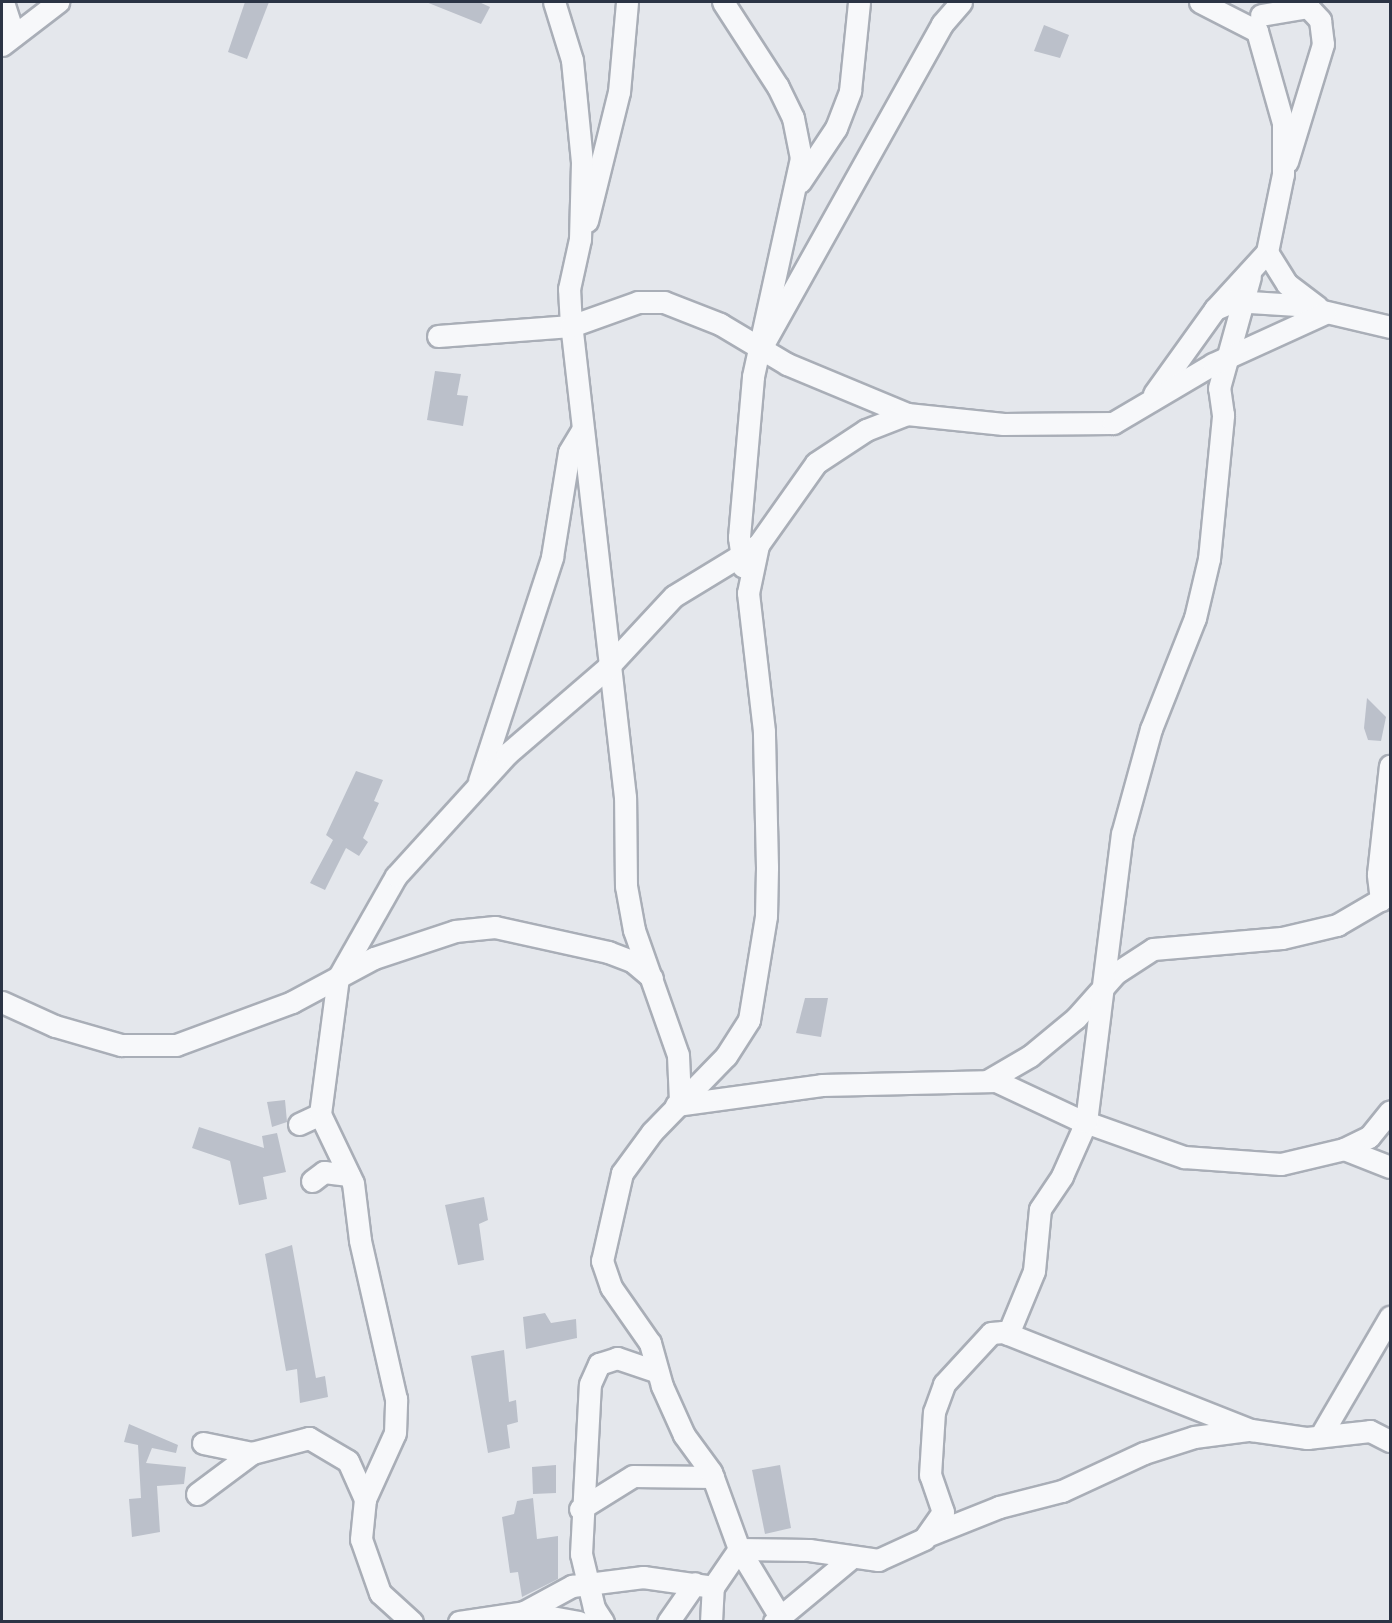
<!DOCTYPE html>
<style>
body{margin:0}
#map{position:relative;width:1392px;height:1623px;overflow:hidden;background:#e4e7ec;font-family:"Alegreya Sans",sans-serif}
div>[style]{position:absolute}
.building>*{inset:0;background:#bbc0ca}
.roads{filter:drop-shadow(2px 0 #a9aeb7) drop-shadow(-2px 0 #a9aeb7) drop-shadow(0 2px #a9aeb7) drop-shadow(0 -2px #a9aeb7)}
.minor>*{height:21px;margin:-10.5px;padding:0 10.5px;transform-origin:10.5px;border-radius:10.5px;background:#f7f8fa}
span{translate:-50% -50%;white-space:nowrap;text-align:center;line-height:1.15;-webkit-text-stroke:6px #f4f6f9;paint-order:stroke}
.frame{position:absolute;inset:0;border:3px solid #2b3445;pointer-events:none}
</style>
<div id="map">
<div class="building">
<i style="clip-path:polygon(245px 2px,269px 2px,247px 59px,228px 52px)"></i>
<i style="clip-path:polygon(426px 2px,479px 2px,490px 7px,481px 24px)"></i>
<i style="clip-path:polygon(1044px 25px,1069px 35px,1060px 58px,1034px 51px)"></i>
<i style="clip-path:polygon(435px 371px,461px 374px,457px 395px,468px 396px,463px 426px,427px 420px)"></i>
<i style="clip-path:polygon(1367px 698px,1386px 717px,1381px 741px,1368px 740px,1364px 728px)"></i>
<i style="clip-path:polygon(356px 771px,383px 780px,374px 801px,379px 803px,363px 838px,368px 842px,359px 856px,346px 848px,325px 890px,310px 883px,333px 840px,326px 835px)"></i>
<i style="clip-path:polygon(805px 998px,828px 998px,821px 1037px,796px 1033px)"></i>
<i style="clip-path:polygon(285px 1100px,287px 1122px,272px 1127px,267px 1102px)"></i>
<i style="clip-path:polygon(199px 1127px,264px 1148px,262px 1136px,277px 1133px,286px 1172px,263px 1177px,267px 1199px,239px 1205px,230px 1161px,192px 1148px)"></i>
<i style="clip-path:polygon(484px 1197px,488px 1220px,479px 1224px,484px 1260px,458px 1265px,445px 1205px)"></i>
<i style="clip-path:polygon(292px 1245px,316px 1378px,325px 1376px,328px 1397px,300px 1403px,297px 1369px,286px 1371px,265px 1254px)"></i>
<i style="clip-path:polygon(545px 1313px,551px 1323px,576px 1319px,577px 1338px,526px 1349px,523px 1317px)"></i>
<i style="clip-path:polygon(504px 1350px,509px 1402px,516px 1400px,518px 1422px,507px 1425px,510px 1448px,488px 1453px,471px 1356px)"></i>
<i style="clip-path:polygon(129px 1424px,178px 1445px,176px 1453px,152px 1448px,146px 1463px,186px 1467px,184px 1484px,157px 1486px,160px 1532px,132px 1537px,129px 1499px,141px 1498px,138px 1445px,124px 1442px)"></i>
<i style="clip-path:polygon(556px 1465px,556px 1493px,533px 1494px,532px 1467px)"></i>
<i style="clip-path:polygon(780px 1465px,791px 1528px,765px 1534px,752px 1470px)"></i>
<i style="clip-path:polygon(533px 1498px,537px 1539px,558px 1536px,558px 1579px,522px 1597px,518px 1572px,510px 1573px,502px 1517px,514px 1514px,517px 1501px)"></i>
</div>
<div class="roads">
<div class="minor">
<i style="left:3px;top:2px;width:35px;rotate:72deg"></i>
<i style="left:723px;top:2px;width:101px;rotate:57.1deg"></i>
<i style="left:778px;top:87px;width:34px;rotate:64deg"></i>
<i style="left:793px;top:118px;width:41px;rotate:78.7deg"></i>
<i style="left:801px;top:158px;width:224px;rotate:102.4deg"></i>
<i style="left:753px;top:377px;width:161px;rotate:95deg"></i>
<i style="left:739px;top:537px;width:30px;rotate:82deg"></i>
<i style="left:1200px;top:2px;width:64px;rotate:27deg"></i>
<i style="left:1257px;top:31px;width:96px;rotate:74.2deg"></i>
<i style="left:1283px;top:123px;width:51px;rotate:90deg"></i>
<i style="left:1283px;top:174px;width:80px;rotate:101.6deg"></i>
<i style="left:1267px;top:252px;width:77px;rotate:132.4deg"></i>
<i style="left:1261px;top:15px;width:48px;rotate:-9.7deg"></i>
<i style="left:1308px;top:7px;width:18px;rotate:47deg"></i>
<i style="left:1320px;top:20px;width:24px;rotate:83deg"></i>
<i style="left:1323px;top:44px;width:123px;rotate:107deg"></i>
<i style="left:2px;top:45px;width:71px;rotate:-37.5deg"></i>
<i style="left:800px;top:182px;width:65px;rotate:-56.3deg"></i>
<i style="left:836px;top:128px;width:40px;rotate:-69deg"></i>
<i style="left:850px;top:91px;width:89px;rotate:-84.2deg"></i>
<i style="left:587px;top:221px;width:133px;rotate:-76.1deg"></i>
<i style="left:619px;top:92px;width:90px;rotate:-84.9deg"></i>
<i style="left:1267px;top:252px;width:38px;rotate:58deg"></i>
<i style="left:1287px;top:284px;width:38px;rotate:37deg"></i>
<i style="left:438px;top:336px;width:133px;rotate:-4.3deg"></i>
<i style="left:571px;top:326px;width:37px;rotate:-93deg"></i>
<i style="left:569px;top:289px;width:51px;rotate:-77.6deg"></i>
<i style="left:580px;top:239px;width:77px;rotate:-88.5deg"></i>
<i style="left:582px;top:162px;width:102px;rotate:-95.6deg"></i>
<i style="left:572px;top:60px;width:61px;rotate:-107.2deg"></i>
<i style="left:765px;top:341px;width:363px;rotate:-60.8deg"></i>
<i style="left:942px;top:24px;width:29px;rotate:-49deg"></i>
<i style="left:1154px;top:394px;width:105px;rotate:-54.3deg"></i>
<i style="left:1215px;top:309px;width:21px;rotate:-23deg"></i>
<i style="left:1234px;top:301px;width:63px;rotate:3.6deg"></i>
<i style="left:1297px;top:305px;width:96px;rotate:13.3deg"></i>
<i style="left:479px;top:781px;width:236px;rotate:-71.9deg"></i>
<i style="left:552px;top:557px;width:106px;rotate:-80.8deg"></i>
<i style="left:569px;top:452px;width:26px;rotate:-59deg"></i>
<i style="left:1381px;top:900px;width:26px;rotate:-97deg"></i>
<i style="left:1378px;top:874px;width:109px;rotate:-83.7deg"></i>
<i style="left:2px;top:1002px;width:58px;rotate:24.4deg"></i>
<i style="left:55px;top:1026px;width:69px;rotate:16.1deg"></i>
<i style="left:121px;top:1045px;width:55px"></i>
<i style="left:176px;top:1045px;width:124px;rotate:-20.3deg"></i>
<i style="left:292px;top:1002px;width:93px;rotate:-28.2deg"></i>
<i style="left:374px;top:958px;width:85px;rotate:-18.4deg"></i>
<i style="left:455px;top:931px;width:40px;rotate:-5.7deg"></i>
<i style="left:495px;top:927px;width:116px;rotate:12.5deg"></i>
<i style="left:608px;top:952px;width:26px;rotate:21deg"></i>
<i style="left:632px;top:961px;width:26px;rotate:40deg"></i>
<i style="left:987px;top:1081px;width:50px;rotate:-30.2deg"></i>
<i style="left:1030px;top:1056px;width:60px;rotate:-39.6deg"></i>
<i style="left:1076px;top:1018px;width:60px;rotate:-48.4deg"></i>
<i style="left:1116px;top:973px;width:44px;rotate:-33deg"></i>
<i style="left:1153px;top:949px;width:129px;rotate:-4.9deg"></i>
<i style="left:1282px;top:938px;width:57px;rotate:-13.3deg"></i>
<i style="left:1337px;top:925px;width:61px;rotate:-30.3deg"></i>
<i style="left:680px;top:1101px;width:46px;rotate:-92.5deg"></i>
<i style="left:678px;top:1055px;width:133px;rotate:-109.4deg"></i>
<i style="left:634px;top:930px;width:45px;rotate:-100.3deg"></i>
<i style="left:626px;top:886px;width:89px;rotate:-90.6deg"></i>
<i style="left:625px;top:797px;width:474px;rotate:-96.5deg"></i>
<i style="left:571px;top:326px;width:71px;rotate:-19.7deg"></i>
<i style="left:638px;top:302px;width:26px"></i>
<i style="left:664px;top:302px;width:60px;rotate:21.4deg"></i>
<i style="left:720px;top:324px;width:78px;rotate:30.8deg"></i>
<i style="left:787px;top:364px;width:130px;rotate:22.6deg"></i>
<i style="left:676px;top:1105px;width:147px;rotate:-7.8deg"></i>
<i style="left:822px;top:1085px;width:174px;rotate:-1.3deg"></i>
<i style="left:996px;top:1081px;width:89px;rotate:25.1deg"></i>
<i style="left:1077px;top:1119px;width:114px;rotate:19.6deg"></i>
<i style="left:1184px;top:1157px;width:97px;rotate:4.1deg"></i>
<i style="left:1281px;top:1164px;width:65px;rotate:-13.4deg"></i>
<i style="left:1344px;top:1149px;width:49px;rotate:21.4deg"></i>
<i style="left:299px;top:1124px;width:23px;rotate:-25deg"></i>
<i style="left:1344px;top:1149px;width:28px;rotate:-26deg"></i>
<i style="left:1369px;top:1137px;width:33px;rotate:-51deg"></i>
<i style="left:312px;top:1181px;width:15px;rotate:-37deg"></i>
<i style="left:324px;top:1172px;width:25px;rotate:7deg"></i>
<i style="left:1008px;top:1334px;width:68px;rotate:-67.6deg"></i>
<i style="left:1034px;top:1271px;width:62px;rotate:-84.5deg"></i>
<i style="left:1040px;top:1209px;width:40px;rotate:-56deg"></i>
<i style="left:1062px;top:1176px;width:59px;rotate:-66deg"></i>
<i style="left:1086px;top:1122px;width:290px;rotate:-82.9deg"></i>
<i style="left:1122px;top:834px;width:109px;rotate:-74.6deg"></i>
<i style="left:1151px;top:729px;width:119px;rotate:-68.4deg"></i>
<i style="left:1195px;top:618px;width:61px;rotate:-76.7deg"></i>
<i style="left:1209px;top:559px;width:145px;rotate:-84.4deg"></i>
<i style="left:1223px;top:415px;width:27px;rotate:-98deg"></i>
<i style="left:1219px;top:388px;width:116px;rotate:-74.5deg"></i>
<i style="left:1321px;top:1435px;width:137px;rotate:-59.7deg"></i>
<i style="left:203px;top:1443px;width:50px;rotate:11.5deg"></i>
<i style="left:197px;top:1494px;width:69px;rotate:-36.7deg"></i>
<i style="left:252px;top:1453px;width:59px;rotate:-14.7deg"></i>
<i style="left:309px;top:1438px;width:45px;rotate:30.5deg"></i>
<i style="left:348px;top:1461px;width:42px;rotate:65.9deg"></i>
<i style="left:580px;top:1509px;width:62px;rotate:-31.9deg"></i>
<i style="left:633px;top:1476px;width:80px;rotate:0.7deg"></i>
<i style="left:929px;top:1535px;width:75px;rotate:-21.8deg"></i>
<i style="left:999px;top:1507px;width:65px;rotate:-14.3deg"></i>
<i style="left:1062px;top:1491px;width:90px;rotate:-24.9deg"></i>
<i style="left:1144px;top:1453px;width:52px;rotate:-17.7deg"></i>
<i style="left:1194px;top:1437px;width:54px;rotate:-7.4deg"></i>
<i style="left:739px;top:1549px;width:70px;rotate:0.8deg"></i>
<i style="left:809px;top:1550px;width:70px;rotate:8.2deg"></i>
<i style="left:878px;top:1560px;width:51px;rotate:-24.5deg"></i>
<i style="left:924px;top:1539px;width:33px;rotate:-55deg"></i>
<i style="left:943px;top:1512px;width:39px;rotate:-109deg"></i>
<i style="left:930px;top:1475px;width:63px;rotate:-86.4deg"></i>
<i style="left:934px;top:1412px;width:30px;rotate:-70deg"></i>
<i style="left:944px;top:1384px;width:69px;rotate:-47.3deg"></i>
<i style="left:991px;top:1333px;width:12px;rotate:-5deg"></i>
<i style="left:1003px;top:1332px;width:267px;rotate:21.6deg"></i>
<i style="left:1251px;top:1430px;width:57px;rotate:8.1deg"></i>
<i style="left:1307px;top:1438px;width:63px;rotate:-6.3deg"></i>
<i style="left:1370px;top:1431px;width:22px;rotate:27deg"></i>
<i style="left:739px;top:1549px;width:85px;rotate:58.9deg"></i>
<i style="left:524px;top:1612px;width:56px;rotate:10.3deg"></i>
<i style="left:412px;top:1622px;width:43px;rotate:-137.8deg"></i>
<i style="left:380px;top:1593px;width:57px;rotate:-109.4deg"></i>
<i style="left:361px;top:1539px;width:40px;rotate:-84.3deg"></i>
<i style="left:365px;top:1499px;width:72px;rotate:-65.6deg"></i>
<i style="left:395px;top:1433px;width:34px;rotate:-88deg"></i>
<i style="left:396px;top:1399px;width:163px;rotate:-102.8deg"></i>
<i style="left:360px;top:1240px;width:57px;rotate:-97deg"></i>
<i style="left:353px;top:1183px;width:76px;rotate:-115.6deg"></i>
<i style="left:320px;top:1114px;width:137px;rotate:-82.5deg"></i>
<i style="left:338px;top:978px;width:117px;rotate:-60.4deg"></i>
<i style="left:396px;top:876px;width:165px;rotate:-47.7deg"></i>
<i style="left:507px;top:754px;width:132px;rotate:-40.7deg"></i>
<i style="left:607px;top:668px;width:98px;rotate:-47.1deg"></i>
<i style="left:674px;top:596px;width:98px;rotate:-31.3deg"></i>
<i style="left:459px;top:1622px;width:66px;rotate:-8.7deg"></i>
<i style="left:524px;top:1612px;width:55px;rotate:-28.4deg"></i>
<i style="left:572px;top:1586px;width:72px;rotate:-7.2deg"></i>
<i style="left:643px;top:1577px;width:71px;rotate:8.1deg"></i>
<i style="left:603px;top:1622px;width:17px;rotate:-123deg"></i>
<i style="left:594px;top:1608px;width:56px;rotate:-103.5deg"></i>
<i style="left:581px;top:1554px;width:170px;rotate:-87deg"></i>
<i style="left:590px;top:1384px;width:22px;rotate:-66deg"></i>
<i style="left:599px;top:1364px;width:19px;rotate:-18deg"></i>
<i style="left:617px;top:1358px;width:43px;rotate:18.9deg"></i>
<i style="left:668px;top:1622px;width:47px;rotate:-55.3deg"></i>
<i style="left:711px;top:1622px;width:35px;rotate:-87deg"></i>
<i style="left:713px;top:1587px;width:46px;rotate:-55.6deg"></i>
<i style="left:739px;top:1549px;width:82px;rotate:-110deg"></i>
<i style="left:711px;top:1472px;width:46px;rotate:-126.1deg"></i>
<i style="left:684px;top:1435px;width:54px;rotate:-114.2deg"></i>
<i style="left:662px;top:1386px;width:45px;rotate:-105.6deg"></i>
<i style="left:650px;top:1343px;width:68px;rotate:-124.9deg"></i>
<i style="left:611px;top:1287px;width:28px;rotate:-109deg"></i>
<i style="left:602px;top:1261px;width:90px;rotate:-77.2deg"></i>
<i style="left:622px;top:1173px;width:51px;rotate:-53.8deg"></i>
<i style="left:652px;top:1132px;width:106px;rotate:-45.8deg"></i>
<i style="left:726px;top:1056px;width:43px;rotate:-57.4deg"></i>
<i style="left:749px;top:1020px;width:105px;rotate:-80.7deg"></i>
<i style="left:766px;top:916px;width:49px;rotate:-88.8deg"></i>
<i style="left:767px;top:867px;width:136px;rotate:-91.3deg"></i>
<i style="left:764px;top:731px;width:139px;rotate:-96.6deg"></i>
<i style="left:748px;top:593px;width:49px;rotate:-78.2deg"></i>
<i style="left:758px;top:545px;width:100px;rotate:-54.7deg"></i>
<i style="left:816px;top:463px;width:60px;rotate:-33.4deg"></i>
<i style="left:866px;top:430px;width:44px;rotate:-21.3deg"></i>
<i style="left:907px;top:414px;width:97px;rotate:5.9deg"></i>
<i style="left:1003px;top:424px;width:110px;rotate:-0.5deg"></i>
<i style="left:1113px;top:423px;width:116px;rotate:-30.5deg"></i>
<i style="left:1213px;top:364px;width:123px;rotate:-24.5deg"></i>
<i style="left:774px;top:1622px;width:99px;rotate:-39.7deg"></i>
</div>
</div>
<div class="frame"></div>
</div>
